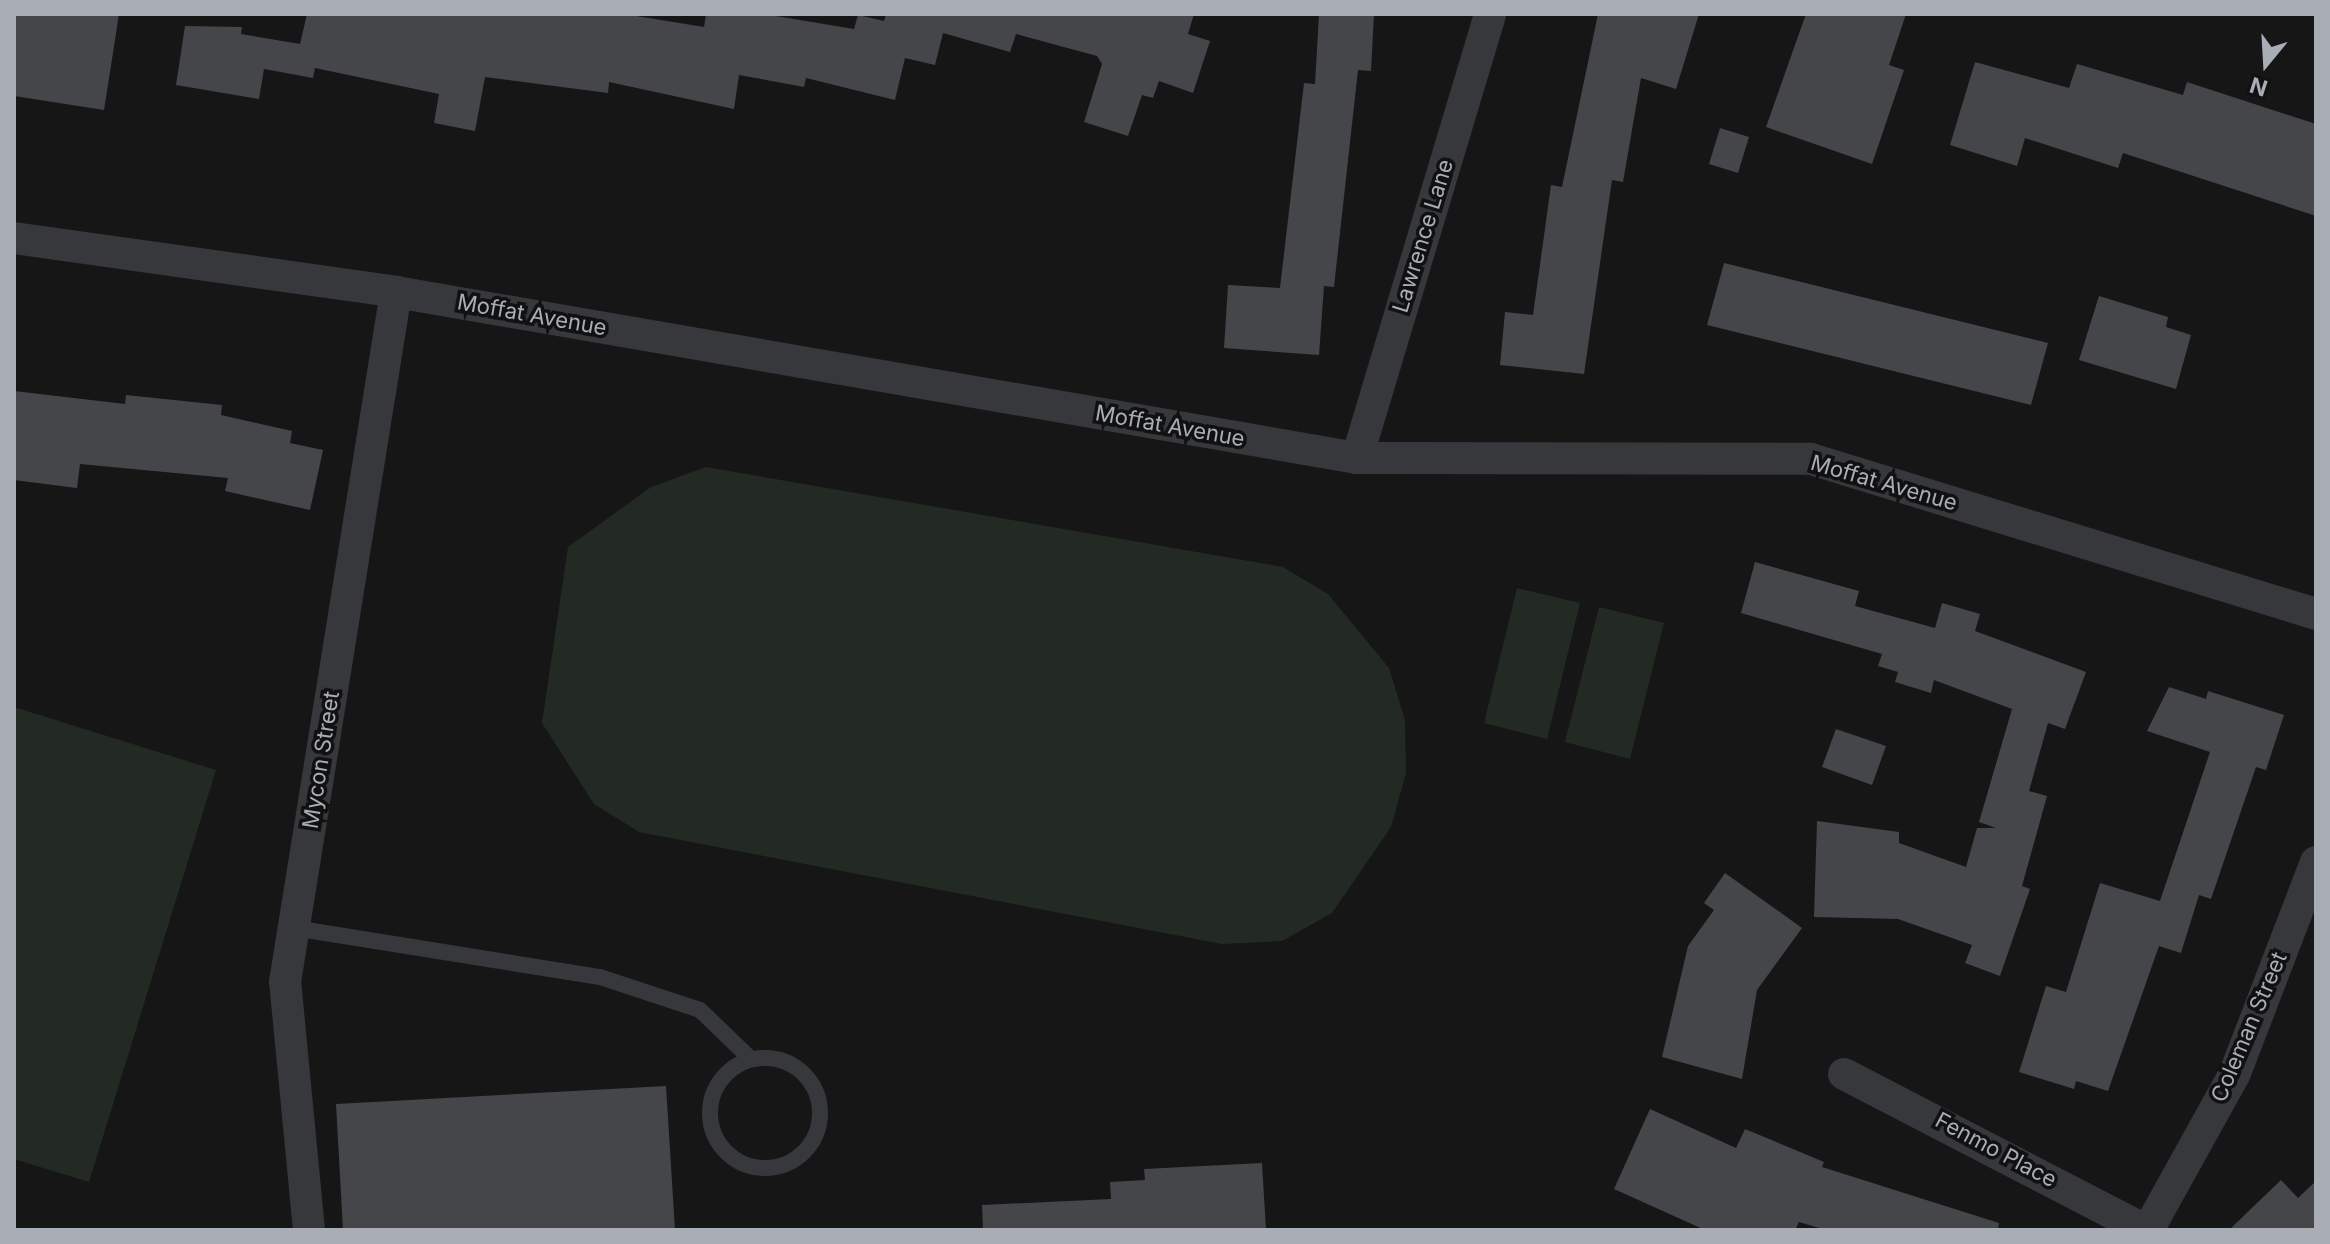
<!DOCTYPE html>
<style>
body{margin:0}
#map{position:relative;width:2330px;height:1244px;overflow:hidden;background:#161617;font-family:Inter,sans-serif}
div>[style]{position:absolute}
.green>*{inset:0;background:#222a23}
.building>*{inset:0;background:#45464a}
.service>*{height:16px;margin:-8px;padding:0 8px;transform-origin:8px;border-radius:8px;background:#37383c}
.service>.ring{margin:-8px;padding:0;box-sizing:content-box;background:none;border:16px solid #37383c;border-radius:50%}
.minor>*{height:32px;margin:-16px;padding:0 16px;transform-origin:16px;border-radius:16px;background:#37383c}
span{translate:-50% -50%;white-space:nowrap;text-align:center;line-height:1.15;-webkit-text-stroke:7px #111112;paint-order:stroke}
.street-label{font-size:22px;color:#a9adb6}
.frame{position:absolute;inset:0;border:16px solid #a9adb6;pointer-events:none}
.north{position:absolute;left:2226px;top:24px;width:80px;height:80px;-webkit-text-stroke:6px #111112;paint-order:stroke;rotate:198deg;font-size:22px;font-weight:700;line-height:32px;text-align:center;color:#a9adb6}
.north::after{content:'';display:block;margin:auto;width:28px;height:36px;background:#a9adb6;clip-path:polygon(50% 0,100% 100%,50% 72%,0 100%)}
</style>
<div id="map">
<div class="green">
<i style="clip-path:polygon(706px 467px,1283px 567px,1328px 594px,1389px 668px,1405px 720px,1406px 773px,1391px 827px,1332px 913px,1282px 941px,1222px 944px,639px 832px,594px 804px,542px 723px,568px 547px,651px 487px)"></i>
<i style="clip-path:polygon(1517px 588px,1580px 603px,1547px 739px,1484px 723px)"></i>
<i style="clip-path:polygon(1599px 607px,1664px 623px,1630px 759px,1565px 742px)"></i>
<i style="clip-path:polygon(14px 707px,216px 770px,89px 1182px,14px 1159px)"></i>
</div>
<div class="building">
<i style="clip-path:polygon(16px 14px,119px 14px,104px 110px,14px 96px)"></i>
<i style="clip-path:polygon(307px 14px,624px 14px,704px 27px,706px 14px,764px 14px,854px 29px,858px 15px,884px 21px,886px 14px,1194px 14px,1188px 34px,1210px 41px,1193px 93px,1159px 81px,1153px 98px,1142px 95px,1128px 136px,1084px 122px,1102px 64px,1097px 56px,1016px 34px,1010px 52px,943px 33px,935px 65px,905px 58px,895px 100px,806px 78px,804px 87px,739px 75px,734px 109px,609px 82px,608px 93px,485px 77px,475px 131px,434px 123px,439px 94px,315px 68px,313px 78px,264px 69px,259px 99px,176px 85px,185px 26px,242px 27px,241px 34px,300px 44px)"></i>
<i style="clip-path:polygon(1319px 14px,1374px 14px,1371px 71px,1358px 70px,1334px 287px,1324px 286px,1319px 355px,1224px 348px,1228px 285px,1280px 288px,1304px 83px,1315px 84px)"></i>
<i style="clip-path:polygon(1598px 14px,1699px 14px,1676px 89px,1641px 78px,1623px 182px,1612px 180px,1584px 374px,1500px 365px,1505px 312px,1533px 315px,1551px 185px,1562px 187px)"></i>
<i style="clip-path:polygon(1806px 14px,1906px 14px,1889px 65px,1904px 70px,1872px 164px,1766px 127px)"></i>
<i style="clip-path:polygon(1975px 62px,2069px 88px,2077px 64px,2183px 95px,2187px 82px,2316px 124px,2316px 216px,2123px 153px,2118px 168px,2025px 138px,2017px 166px,1950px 145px)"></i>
<i style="clip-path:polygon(1720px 128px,1749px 137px,1738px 173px,1709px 164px)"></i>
<i style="clip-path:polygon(1724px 263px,2048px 343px,2031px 405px,1707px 325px)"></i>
<i style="clip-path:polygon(2099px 296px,2168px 317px,2166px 327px,2191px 335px,2176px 389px,2079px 360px)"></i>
<i style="clip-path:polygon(14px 391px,125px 404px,126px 395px,222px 405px,221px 415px,292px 431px,290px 443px,323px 450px,310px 510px,225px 491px,228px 478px,80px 464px,77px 488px,14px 480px)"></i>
<i style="clip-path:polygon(1755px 562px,1859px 591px,1855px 606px,1935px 628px,1942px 603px,1980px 614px,1975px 631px,2086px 672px,2065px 729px,2048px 723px,2029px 791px,2047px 796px,2022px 886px,2030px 889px,2000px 976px,1965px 963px,1972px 945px,1898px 919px,1814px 917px,1817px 821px,1899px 832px,1899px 843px,1966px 867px,1977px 828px,1996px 828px,1979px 822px,2012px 709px,1934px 680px,1931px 693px,1895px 682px,1898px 672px,1878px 666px,1882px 654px,1741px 613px)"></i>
<i style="clip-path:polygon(2169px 687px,2206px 699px,2208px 691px,2284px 715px,2266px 770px,2256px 767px,2211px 899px,2199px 895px,2181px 953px,2159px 946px,2108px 1091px,2076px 1081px,2074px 1089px,2019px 1072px,2046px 986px,2066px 992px,2100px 883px,2160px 901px,2210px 752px,2147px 731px)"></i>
<i style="clip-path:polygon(1836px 729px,1886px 746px,1872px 785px,1822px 767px)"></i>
<i style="clip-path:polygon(1725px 873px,1802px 928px,1757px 990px,1742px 1079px,1662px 1057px,1688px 946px,1714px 910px,1704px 903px)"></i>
<i style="clip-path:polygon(666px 1086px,675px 1230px,343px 1230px,336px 1104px)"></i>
<i style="clip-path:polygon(1650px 1109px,1736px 1148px,1745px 1129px,1824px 1162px,1822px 1167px,1999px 1223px,1998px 1230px,1826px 1230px,1799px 1222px,1795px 1230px,1705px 1230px,1614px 1189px)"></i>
<i style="clip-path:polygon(1262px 1163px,1266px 1230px,983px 1230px,982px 1205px,1111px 1199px,1110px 1182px,1145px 1180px,1144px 1169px)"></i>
<i style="clip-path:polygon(2281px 1180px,2298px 1198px,2316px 1181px,2316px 1230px,2229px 1230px)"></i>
</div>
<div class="service">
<i style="left:294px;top:928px;width:310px;rotate:9.1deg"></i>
<i style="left:600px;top:977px;width:105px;rotate:18.3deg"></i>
<i style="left:700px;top:1010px;width:71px;rotate:43.9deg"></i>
<i class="ring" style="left:710px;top:1058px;width:94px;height:94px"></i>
</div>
<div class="minor">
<i style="left:14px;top:238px;width:386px;rotate:8deg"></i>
<i style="left:396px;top:292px;width:975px;rotate:9.8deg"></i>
<i style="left:1357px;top:458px;width:454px;rotate:0.1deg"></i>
<i style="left:1811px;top:459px;width:528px;rotate:17.06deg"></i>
<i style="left:1357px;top:458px;width:463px;rotate:-73.3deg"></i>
<i style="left:1844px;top:1074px;width:339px;rotate:27.4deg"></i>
<i style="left:309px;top:1230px;width:249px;rotate:-95.5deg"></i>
<i style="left:285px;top:982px;width:699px;rotate:-80.86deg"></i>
<i style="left:2148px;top:1230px;width:179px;rotate:-61deg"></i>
<i style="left:2235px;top:1073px;width:226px;rotate:-69deg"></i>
</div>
<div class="street-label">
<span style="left:1423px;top:236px;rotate:-73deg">Lawrence Lane</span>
<span style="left:532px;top:315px;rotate:10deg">Moffat Avenue</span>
<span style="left:1170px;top:426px;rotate:10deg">Moffat Avenue</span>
<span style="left:1884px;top:483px;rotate:16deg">Moffat Avenue</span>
<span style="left:321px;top:760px;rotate:-81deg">Mycon Street</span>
<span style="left:2249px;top:1027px;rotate:-67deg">Coleman Street</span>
<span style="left:1996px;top:1150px;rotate:28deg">Fenmo Place</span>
</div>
<div class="frame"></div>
<div class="north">N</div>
</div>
